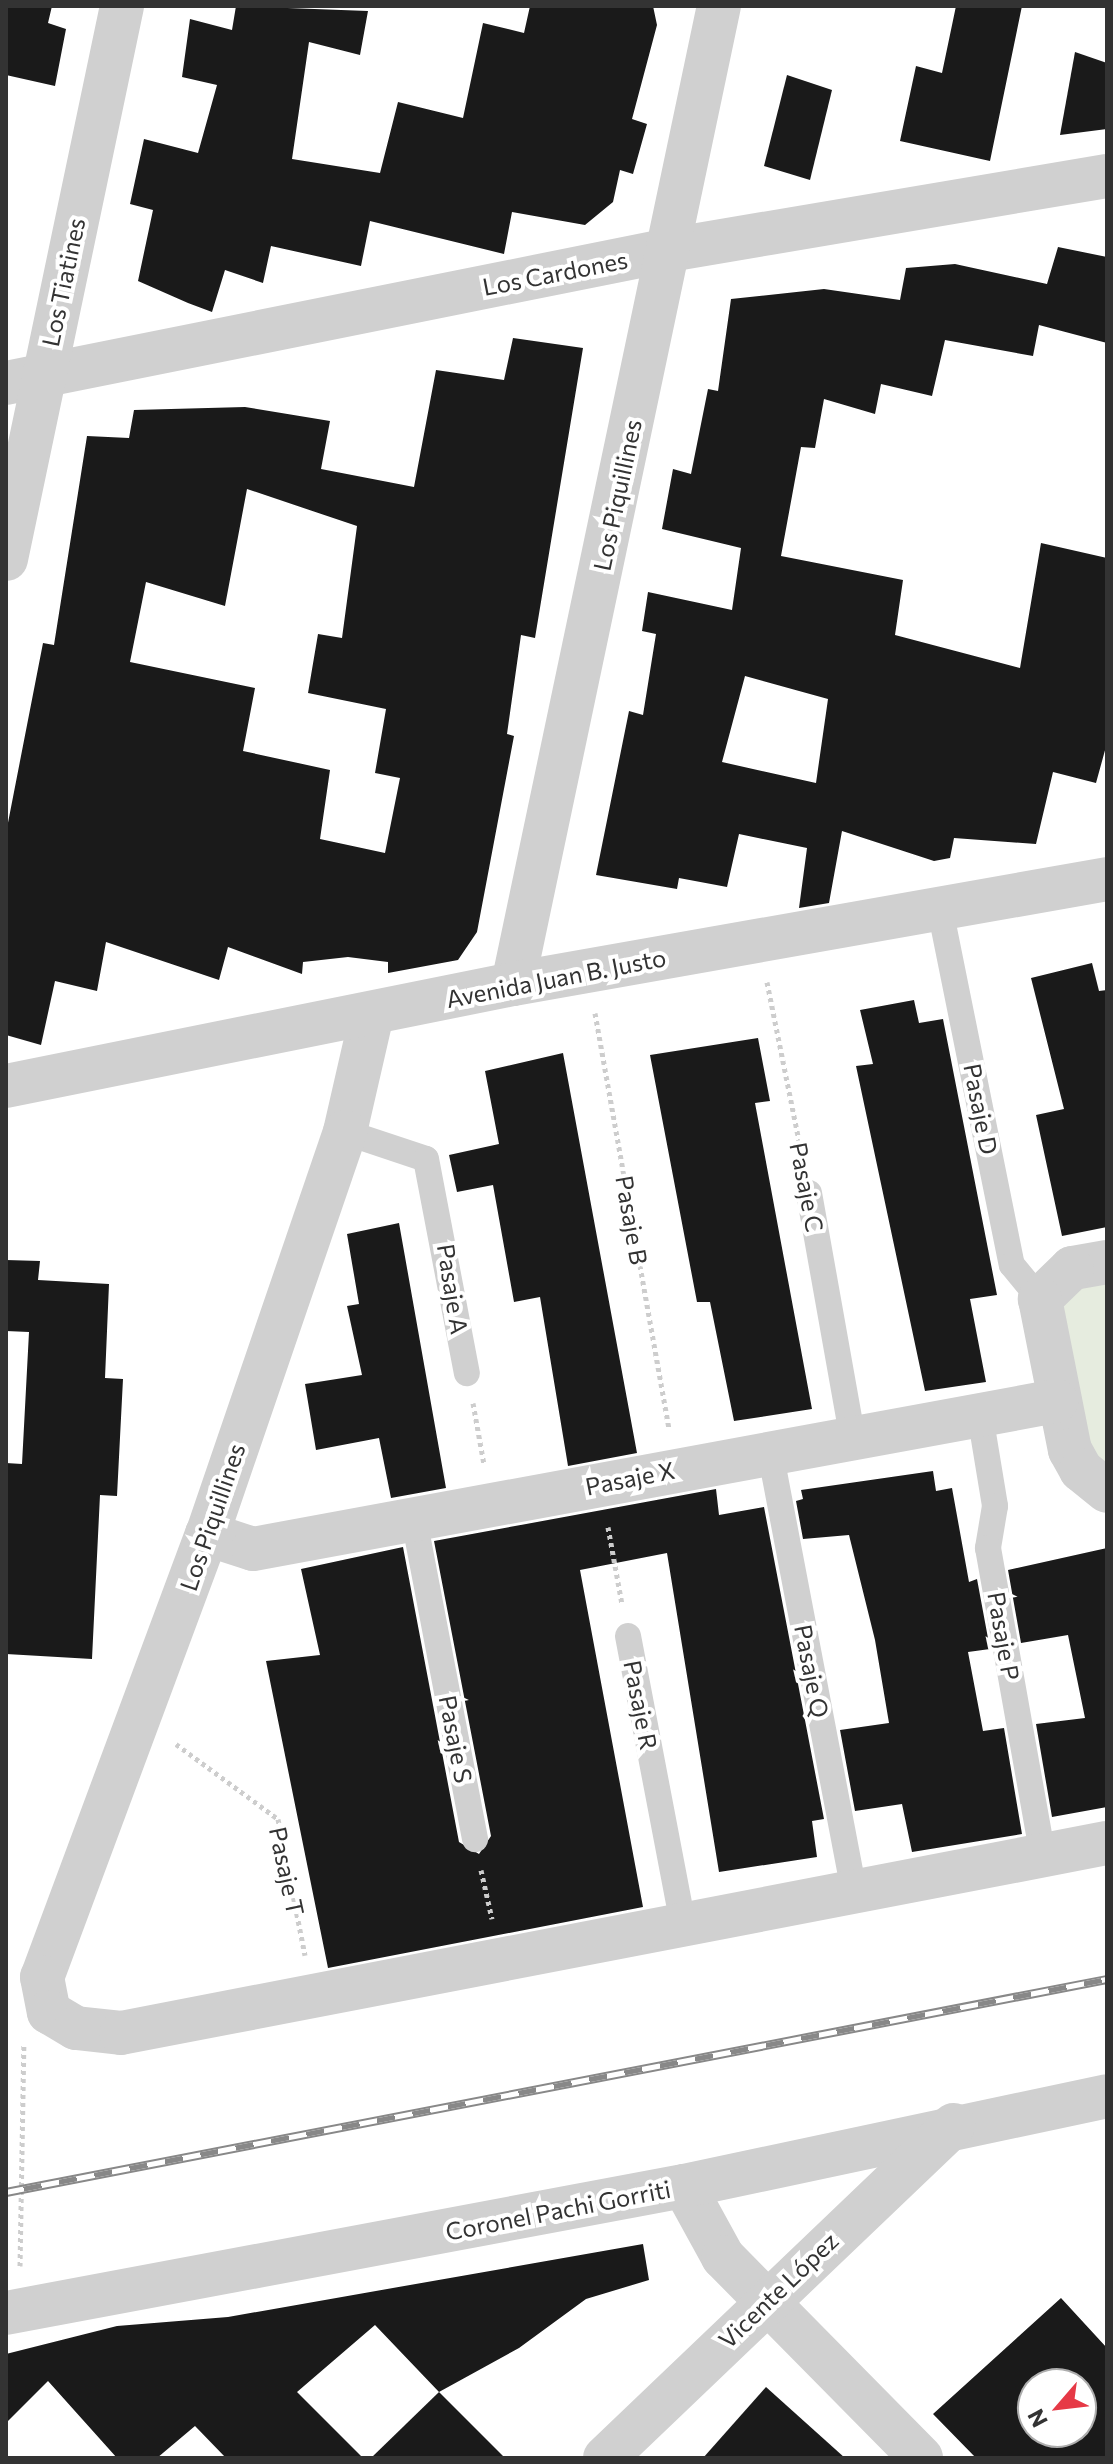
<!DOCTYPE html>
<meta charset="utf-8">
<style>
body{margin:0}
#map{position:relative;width:1113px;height:2464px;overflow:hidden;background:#fff;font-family:Commissioner,sans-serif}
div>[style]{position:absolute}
.green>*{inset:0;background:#e6ecdf}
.building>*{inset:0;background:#1a1a1a}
.path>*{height:5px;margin-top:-2.5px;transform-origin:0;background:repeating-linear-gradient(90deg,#cdcdcd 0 4px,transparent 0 8px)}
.service>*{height:26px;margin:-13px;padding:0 13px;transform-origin:13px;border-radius:13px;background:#d0d0d0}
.minor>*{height:44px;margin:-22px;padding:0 22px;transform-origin:22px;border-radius:22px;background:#d0d0d0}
.tertiary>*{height:44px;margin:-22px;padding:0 22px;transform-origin:22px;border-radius:22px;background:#d0d0d0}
.rail>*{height:9px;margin-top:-4.5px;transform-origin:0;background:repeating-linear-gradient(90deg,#fff 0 18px,#888 0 36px);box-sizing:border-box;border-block:2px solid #888}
span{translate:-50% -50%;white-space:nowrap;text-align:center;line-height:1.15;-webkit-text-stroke:8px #fff;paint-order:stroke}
.street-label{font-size:24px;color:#333}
.frame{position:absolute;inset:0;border:8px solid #333;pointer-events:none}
.north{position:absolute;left:1017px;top:2368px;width:80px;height:80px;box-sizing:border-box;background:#fff;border:2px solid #adadad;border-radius:50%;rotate:242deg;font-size:22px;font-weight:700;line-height:32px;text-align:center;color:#333}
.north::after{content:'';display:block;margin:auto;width:28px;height:36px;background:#e63946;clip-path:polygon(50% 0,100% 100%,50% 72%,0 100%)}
</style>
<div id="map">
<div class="green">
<i style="clip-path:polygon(1107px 1262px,1107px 1489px,1098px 1487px,1049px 1283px)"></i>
</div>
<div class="building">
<i style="clip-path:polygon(6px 6px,52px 6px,48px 23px,66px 29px,55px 86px,6px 75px)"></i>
<i style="clip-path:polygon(236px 6px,368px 11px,360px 55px,309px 42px,292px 159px,380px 173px,398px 102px,463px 118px,483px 23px,524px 33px,530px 6px,653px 6px,657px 25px,632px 119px,647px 124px,633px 174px,620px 170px,613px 202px,585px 225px,512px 212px,504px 254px,370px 221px,361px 266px,271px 246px,263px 283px,225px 270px,212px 312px,188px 303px,138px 281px,153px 210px,130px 204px,144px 139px,198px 153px,217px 85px,182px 77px,190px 19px,232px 30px)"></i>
<i style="clip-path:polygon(956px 6px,1022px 6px,990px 161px,900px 141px,916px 66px,942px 73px)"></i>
<i style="clip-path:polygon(1075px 52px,1107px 63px,1107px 129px,1060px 135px)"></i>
<i style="clip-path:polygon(787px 75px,832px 90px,810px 180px,764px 166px)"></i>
<i style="clip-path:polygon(evenodd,1058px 247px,1107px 257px,1107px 343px,1039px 325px,1033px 356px,945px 340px,932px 396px,881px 384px,875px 414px,824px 399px,815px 448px,801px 447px,781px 556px,903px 580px,895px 635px,1020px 668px,1041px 543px,1107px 558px,1107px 743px,1096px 783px,1053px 772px,1036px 844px,954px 838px,950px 858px,934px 861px,842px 831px,829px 903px,799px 908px,807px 848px,739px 834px,727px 887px,679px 878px,677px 889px,596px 875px,629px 711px,643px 715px,656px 634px,642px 631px,648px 592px,732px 610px,741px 548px,662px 529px,673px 469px,691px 474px,708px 389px,718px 391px,731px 299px,824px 289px,900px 300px,906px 268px,955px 264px,1047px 284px,1058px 247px,745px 676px,828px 699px,816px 783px,722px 762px,745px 676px)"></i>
<i style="clip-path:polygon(evenodd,513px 338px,583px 348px,535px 638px,521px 635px,507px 734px,514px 736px,477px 932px,458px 960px,388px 973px,388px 962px,348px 957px,303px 962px,302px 974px,228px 947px,219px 980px,106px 942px,97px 991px,55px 981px,41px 1045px,6px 1035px,6px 833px,43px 643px,54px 645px,87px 436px,129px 438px,134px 410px,245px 407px,330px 421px,321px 469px,414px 487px,436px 370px,504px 380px,513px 338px,247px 489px,357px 526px,342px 638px,318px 634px,308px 693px,386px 709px,375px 773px,400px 778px,385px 853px,320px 839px,330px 770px,243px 751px,255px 688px,130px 662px,146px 582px,225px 606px,247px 489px)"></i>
<i style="clip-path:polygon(1092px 963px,1099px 991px,1107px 990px,1107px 1227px,1062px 1236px,1036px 1115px,1064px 1109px,1031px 978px)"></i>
<i style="clip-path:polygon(914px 1000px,919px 1023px,943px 1019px,997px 1295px,970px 1299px,986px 1382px,925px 1391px,856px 1066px,873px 1064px,860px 1010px)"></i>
<i style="clip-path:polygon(758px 1038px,770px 1101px,755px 1103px,812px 1409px,734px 1421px,710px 1302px,697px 1302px,650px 1055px)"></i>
<i style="clip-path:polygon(563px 1053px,637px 1453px,568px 1466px,540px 1297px,514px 1302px,493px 1185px,457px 1192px,449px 1155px,499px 1144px,485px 1071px)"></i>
<i style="clip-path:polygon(399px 1223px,446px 1488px,391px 1498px,379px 1438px,316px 1450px,305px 1384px,362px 1375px,347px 1306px,359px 1304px,347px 1234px)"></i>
<i style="clip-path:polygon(6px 1260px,40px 1261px,38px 1280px,109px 1284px,105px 1378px,123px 1379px,117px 1496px,100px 1495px,92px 1659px,6px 1654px,6px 1463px,22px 1464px,29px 1332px,6px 1331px)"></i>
<i style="clip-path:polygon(933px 1471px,936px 1491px,952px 1488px,969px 1582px,977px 1579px,990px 1649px,968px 1652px,983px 1731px,1004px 1728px,1022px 1834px,912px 1852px,902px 1804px,855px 1811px,840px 1730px,889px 1723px,875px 1640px,849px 1535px,803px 1539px,796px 1501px,803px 1499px,801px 1490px)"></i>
<i style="clip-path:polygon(716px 1489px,719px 1515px,764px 1507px,824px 1819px,812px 1821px,817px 1857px,719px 1872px,667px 1553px,580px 1570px,643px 1907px,328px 1968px,266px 1661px,320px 1655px,301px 1569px,403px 1547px,459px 1842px,479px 1854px,491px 1836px,434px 1541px)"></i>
<i style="clip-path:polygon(1107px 1548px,1107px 1807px,1052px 1817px,1036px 1724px,1085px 1718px,1068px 1635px,1021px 1643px,1008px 1570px)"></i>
<i style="clip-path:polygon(643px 2244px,649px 2280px,586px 2299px,519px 2348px,439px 2392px,375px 2325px,297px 2392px,363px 2458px,226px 2458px,195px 2426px,157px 2458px,117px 2458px,48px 2381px,6px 2423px,6px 2354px,117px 2326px,228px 2317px)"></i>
<i style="clip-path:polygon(evenodd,1061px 2298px,1107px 2348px,1107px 2458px,976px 2458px,933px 2414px,1061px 2298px,1033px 2384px,1081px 2384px,1081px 2432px,1033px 2432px,1033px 2384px)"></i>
<i style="clip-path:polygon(766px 2387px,845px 2458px,703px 2458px)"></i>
<i style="clip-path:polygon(439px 2392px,505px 2458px,371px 2458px)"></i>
</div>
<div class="path">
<i style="left:767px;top:982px;width:182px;rotate:78.6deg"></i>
<i style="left:595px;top:1013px;width:423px;rotate:79.9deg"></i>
<i style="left:473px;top:1403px;width:62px;rotate:79.8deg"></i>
<i style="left:608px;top:1527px;width:78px;rotate:79.7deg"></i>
<i style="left:176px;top:1744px;width:127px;rotate:36.3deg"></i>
<i style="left:278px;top:1819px;width:139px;rotate:78.8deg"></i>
<i style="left:481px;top:1870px;width:50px;rotate:77.3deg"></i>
<i style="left:20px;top:2266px;width:221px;rotate:-89deg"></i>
</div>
<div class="service">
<i style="left:940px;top:909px;width:363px;rotate:78.6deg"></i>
<i style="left:1012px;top:1265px;width:44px;rotate:50.5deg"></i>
<i style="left:345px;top:1132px;width:85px;rotate:18.4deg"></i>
<i style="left:426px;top:1159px;width:218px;rotate:79.2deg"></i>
<i style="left:809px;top:1193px;width:246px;rotate:79.9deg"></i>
<i style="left:980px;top:1415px;width:92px;rotate:80.6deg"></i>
<i style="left:995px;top:1506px;width:43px;rotate:99.5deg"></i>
<i style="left:988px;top:1548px;width:313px;rotate:79.9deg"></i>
<i style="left:770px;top:1451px;width:448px;rotate:79.2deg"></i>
<i style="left:414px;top:1519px;width:326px;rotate:79.2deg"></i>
<i style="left:628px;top:1636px;width:294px;rotate:79.2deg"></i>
</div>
<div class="minor">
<i style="left:6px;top:383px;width:676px;rotate:-11.34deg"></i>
<i style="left:669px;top:250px;width:444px;rotate:-9.6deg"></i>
<i style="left:6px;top:559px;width:565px;rotate:-78.15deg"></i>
<i style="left:513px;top:984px;width:999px;rotate:-78.11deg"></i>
<i style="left:372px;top:1014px;width:121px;rotate:102.9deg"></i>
<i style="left:345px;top:1132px;width:425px;rotate:108.9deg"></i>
<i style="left:207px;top:1534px;width:473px;rotate:110.4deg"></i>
<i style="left:42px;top:1977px;width:36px;rotate:79deg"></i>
<i style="left:49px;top:2012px;width:31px;rotate:31deg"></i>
<i style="left:76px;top:2028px;width:45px;rotate:6.3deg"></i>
<i style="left:121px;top:2033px;width:1004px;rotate:-10.91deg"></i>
<i style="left:1107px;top:1262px;width:36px;rotate:170deg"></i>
<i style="left:1072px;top:1268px;width:45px;rotate:135.9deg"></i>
<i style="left:1040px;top:1299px;width:154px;rotate:78.8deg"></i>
<i style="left:1070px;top:1450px;width:23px;rotate:61deg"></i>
<i style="left:1081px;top:1470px;width:33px;rotate:39deg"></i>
<i style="left:207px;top:1534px;width:48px;rotate:18.1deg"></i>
<i style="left:253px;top:1549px;width:817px;rotate:-10.44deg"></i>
<i style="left:684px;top:2186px;width:81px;rotate:61.2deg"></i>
<i style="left:723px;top:2257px;width:282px;rotate:45.4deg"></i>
<i style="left:6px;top:2313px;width:690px;rotate:-10.61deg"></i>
<i style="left:684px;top:2186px;width:432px;rotate:-12deg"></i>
<i style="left:605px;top:2458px;width:482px;rotate:-43.7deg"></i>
</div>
<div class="tertiary">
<i style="left:6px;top:1086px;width:517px;rotate:-11.38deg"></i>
<i style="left:513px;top:984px;width:603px;rotate:-10.02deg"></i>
</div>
<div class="rail">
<i style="left:6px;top:2192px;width:1121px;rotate:-10.95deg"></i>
</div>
<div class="street-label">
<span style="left:555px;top:273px;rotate:-11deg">Los Cardones</span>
<span style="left:63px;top:282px;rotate:-78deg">Los Tiatines</span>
<span style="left:617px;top:495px;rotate:-78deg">Los Piquillines</span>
<span style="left:556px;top:978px;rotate:-11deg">Avenida Juan B. Justo</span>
<span style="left:981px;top:1109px;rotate:79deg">Pasaje D</span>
<span style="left:807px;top:1187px;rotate:79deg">Pasaje C</span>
<span style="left:632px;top:1220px;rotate:80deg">Pasaje B</span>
<span style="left:453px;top:1289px;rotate:81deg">Pasaje A</span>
<span style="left:630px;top:1478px;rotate:-11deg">Pasaje X</span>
<span style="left:212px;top:1517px;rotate:-71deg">Los Piquillines</span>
<span style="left:1004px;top:1636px;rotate:80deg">Pasaje P</span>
<span style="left:812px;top:1671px;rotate:79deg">Pasaje Q</span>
<span style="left:641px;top:1705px;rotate:79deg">Pasaje R</span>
<span style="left:456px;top:1739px;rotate:79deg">Pasaje S</span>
<span style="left:287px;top:1871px;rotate:78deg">Pasaje T</span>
<span style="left:558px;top:2210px;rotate:-11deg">Coronel Pachi Gorriti</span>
<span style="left:778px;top:2290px;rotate:-44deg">Vicente López</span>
</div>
<div class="frame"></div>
<div class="north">N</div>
</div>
